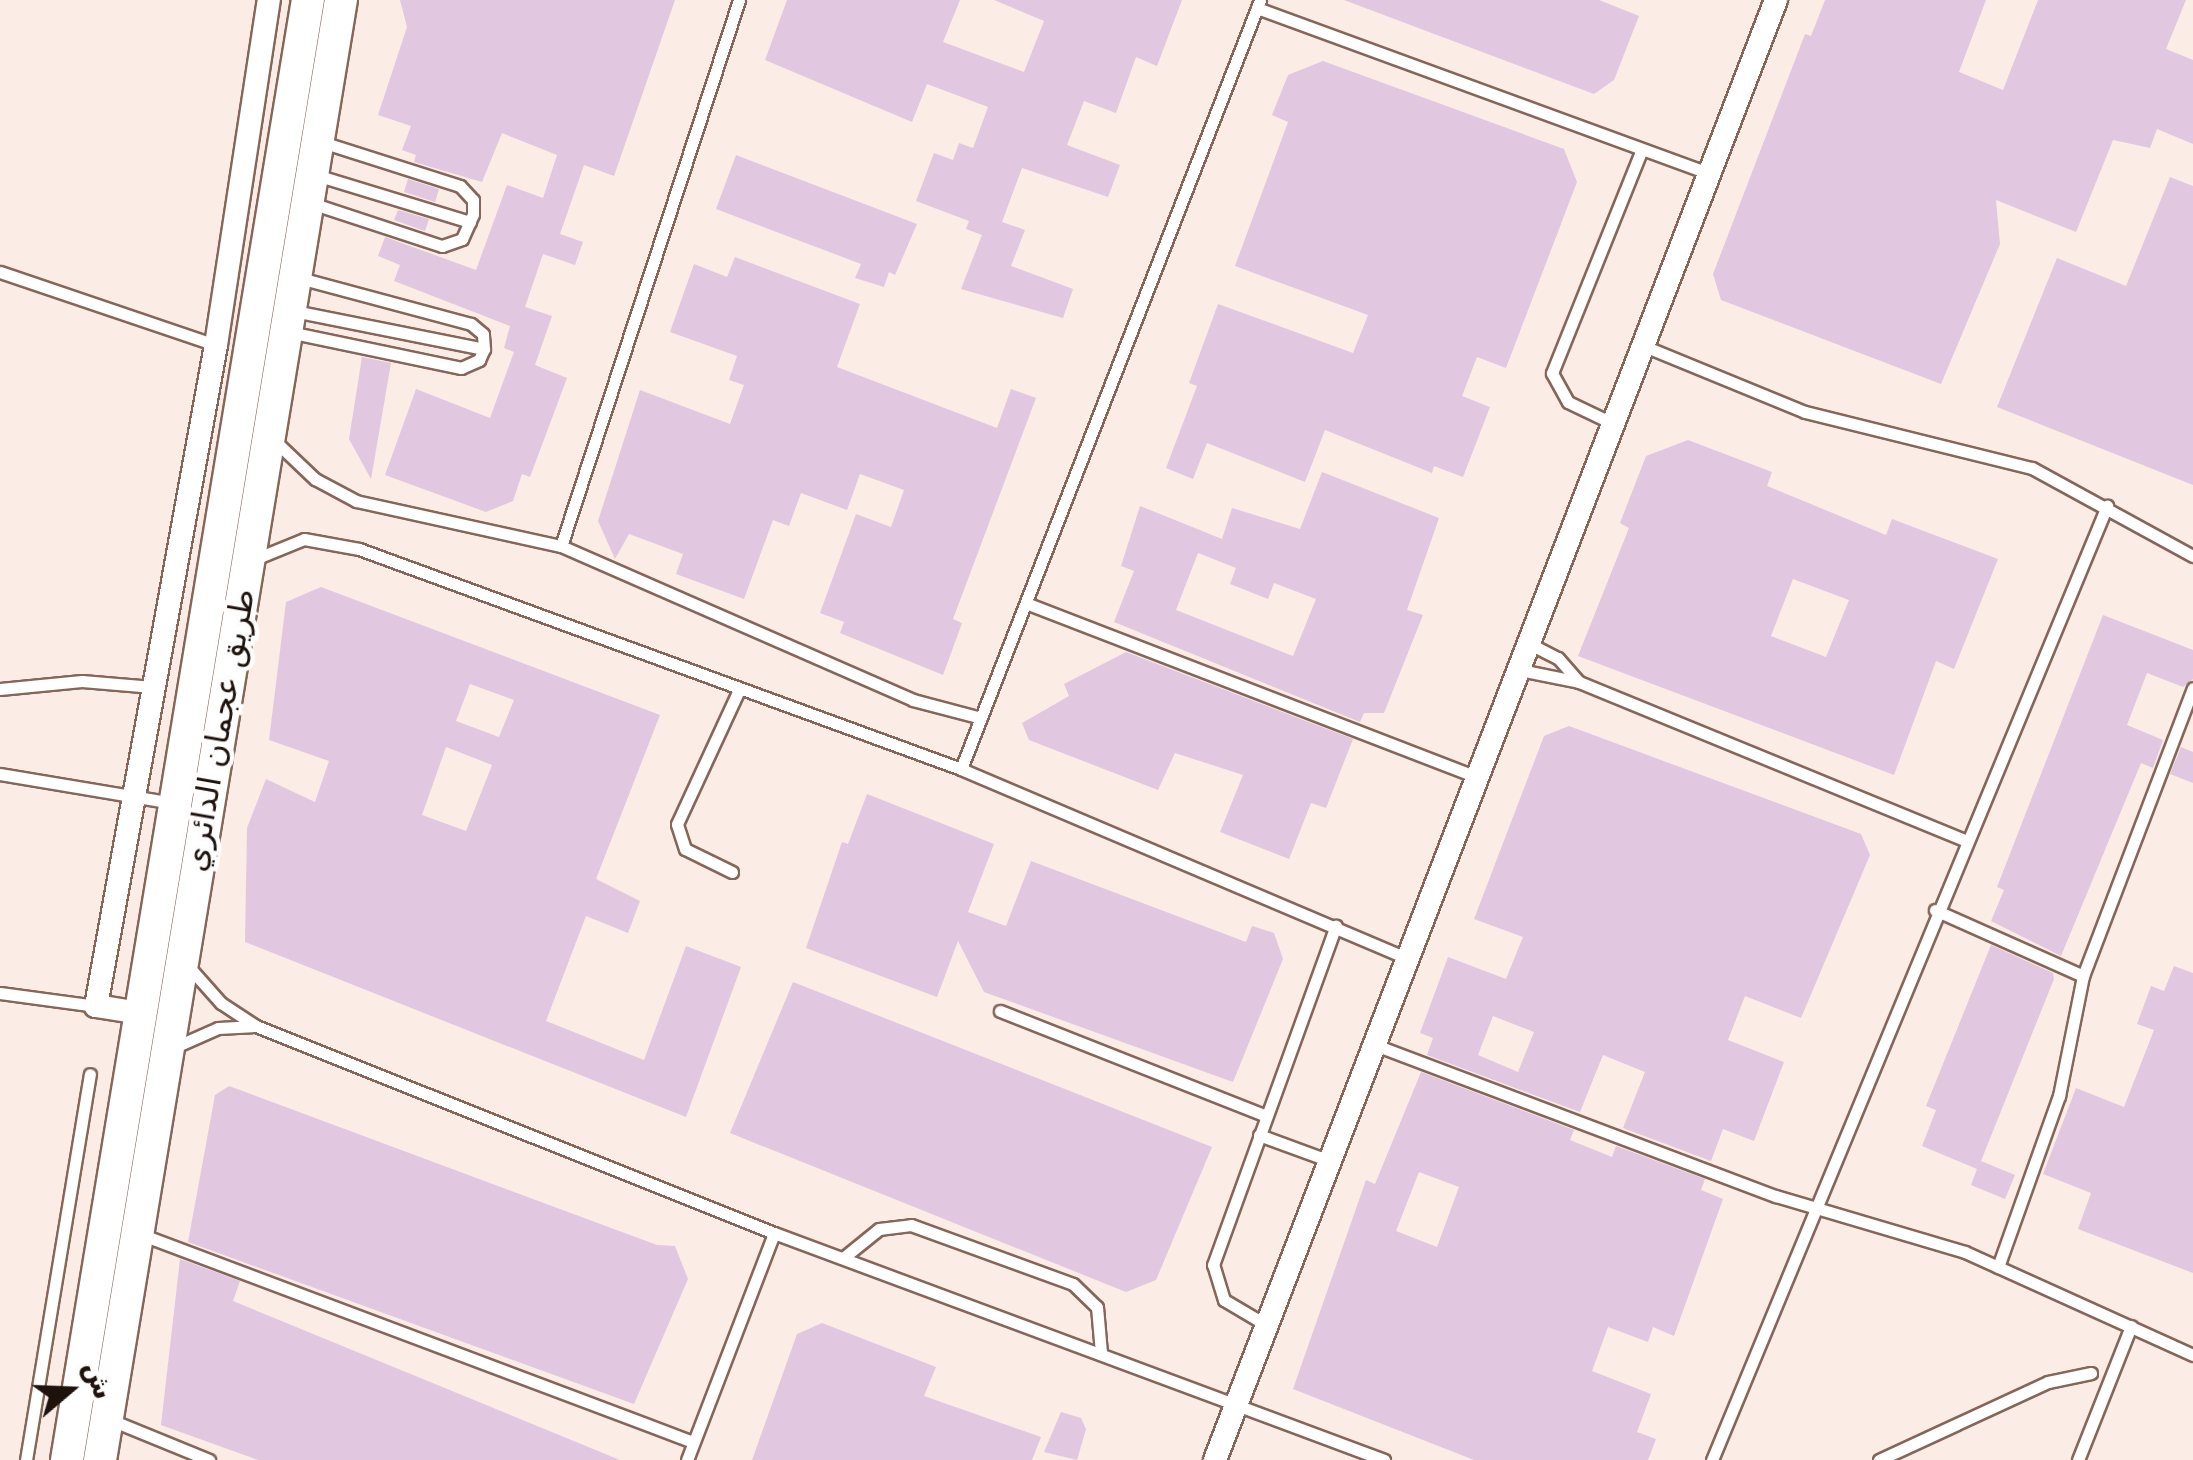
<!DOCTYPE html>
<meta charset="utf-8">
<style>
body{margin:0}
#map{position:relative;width:2193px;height:1460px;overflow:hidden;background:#fbece6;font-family:"DejaVu Sans","Noto Naskh Arabic",sans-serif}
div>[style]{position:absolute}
.building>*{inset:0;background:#e2c7e0}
.roads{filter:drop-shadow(2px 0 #856659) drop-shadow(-2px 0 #856659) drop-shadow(0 2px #856659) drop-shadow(0 -2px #856659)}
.service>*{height:11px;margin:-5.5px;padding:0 5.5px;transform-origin:5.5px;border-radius:5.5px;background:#fff}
.minor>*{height:22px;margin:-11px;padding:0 11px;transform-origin:11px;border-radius:11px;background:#fff}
.secondary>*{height:32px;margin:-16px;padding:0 16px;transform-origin:16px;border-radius:16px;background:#fff}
span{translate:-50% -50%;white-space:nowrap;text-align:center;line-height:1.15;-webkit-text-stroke:9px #fdfdfd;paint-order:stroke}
.street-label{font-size:32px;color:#1e120d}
.north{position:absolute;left:20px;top:1340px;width:100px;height:100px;-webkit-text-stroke:8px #fdfdfd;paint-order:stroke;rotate:71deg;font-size:28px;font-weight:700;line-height:40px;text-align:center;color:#1e120d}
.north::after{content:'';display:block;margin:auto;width:35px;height:45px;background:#1e120d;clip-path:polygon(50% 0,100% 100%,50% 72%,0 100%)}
</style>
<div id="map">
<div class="building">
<i style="clip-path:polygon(400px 0,675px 0,614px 176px,584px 165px,560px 234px,583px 242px,575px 265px,543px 254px,525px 307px,552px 316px,535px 365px,567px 378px,530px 477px,522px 474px,513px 501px,486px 512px,385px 475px,416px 389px,490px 418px,514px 352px,504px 348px,510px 326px,394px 281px,400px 265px,378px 256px,385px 237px,476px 270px,507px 185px,543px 198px,557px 155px,502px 133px,482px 182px,414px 162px,416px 155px,402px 150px,411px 126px,378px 115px,407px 27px)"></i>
<i style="clip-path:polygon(787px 0,960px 0,943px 42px,1024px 72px,1044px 21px,994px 0,1182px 0,1157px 66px,1136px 57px,1116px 113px,1084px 101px,1067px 145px,1120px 165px,1108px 197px,1022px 168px,1002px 222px,1025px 230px,1011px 266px,1073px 289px,1063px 318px,961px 289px,982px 235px,966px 229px,969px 221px,916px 201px,934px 153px,953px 160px,959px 143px,973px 148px,988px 107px,927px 84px,912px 122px,765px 60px)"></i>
<i style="clip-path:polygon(1344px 0,1599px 0,1639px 16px,1614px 80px,1594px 94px)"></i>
<i style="clip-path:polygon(1825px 0,1986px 0,1959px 72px,2003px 90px,2038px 0,2186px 0,2166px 49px,2193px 60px,2193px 144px,2157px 129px,2150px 148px,2113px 140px,2076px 232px,1996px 200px,2000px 244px,1941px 384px,1721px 300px,1713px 274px,1805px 34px,1811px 36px)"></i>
<i style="clip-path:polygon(1323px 61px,1564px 149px,1577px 182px,1506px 368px,1477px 357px,1462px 396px,1490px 407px,1463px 477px,1434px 466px,1432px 473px,1325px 430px,1305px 482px,1207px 443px,1193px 479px,1166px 468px,1197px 386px,1189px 383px,1218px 304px,1353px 353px,1368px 315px,1235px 266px,1288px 122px,1272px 115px,1288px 75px)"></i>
<i style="clip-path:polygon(736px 155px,917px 224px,895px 275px,889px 272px,884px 287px,855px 278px,861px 264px,716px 209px)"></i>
<i style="clip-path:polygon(2170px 177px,2193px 186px,2193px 485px,1997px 407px,2057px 258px,2126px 286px)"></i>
<i style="clip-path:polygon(408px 179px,439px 189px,435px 202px,404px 192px)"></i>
<i style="clip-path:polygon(398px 210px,429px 219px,425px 231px,394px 220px)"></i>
<i style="clip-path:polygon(735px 257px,860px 304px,837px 367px,997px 428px,1011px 389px,1036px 398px,953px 619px,962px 623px,943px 675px,840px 633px,844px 622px,820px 613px,856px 514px,891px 527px,904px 490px,860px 474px,847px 510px,801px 493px,789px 526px,773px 520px,744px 599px,676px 574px,683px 554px,629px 534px,615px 559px,598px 521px,640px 390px,730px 424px,744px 385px,729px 380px,737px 356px,670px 332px,694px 264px,727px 277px)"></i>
<i style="clip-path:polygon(362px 357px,391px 363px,371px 479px,349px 439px)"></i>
<i style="clip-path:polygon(evenodd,1688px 440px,1772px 472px,1767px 486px,1886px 535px,1892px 519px,1998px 559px,1954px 669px,1936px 661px,1894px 775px,1578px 656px,1629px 528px,1620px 523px,1646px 456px,1688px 440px,1793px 579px,1849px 600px,1826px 657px,1771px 636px,1793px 579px)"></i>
<i style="clip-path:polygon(evenodd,1322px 472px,1439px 518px,1407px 610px,1423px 615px,1384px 713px,1364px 713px,1360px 722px,1114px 622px,1134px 571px,1121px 566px,1140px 506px,1222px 539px,1232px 508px,1300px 529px,1322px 472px,1198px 553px,1236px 568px,1230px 584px,1268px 599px,1274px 583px,1316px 599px,1293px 656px,1176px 610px,1198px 553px)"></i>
<i style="clip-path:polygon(evenodd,321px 587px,660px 715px,596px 879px,640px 901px,628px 933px,586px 916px,546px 1021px,644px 1060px,686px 946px,741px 967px,686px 1117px,245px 942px,247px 828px,266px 779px,315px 802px,329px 761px,269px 740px,286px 602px,321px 587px,470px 684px,514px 700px,499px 737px,456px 721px,470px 684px,321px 587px,446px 747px,492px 765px,466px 831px,422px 815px,446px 747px)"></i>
<i style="clip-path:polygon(2103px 615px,2193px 650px,2193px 679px,2183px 687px,2147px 673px,2127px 725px,2163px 740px,2153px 768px,2141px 763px,2061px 956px,1991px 921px,2004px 890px,1997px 887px)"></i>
<i style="clip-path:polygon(1126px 652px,1353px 739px,1326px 808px,1311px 803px,1289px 859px,1220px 832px,1243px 775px,1175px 753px,1158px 790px,1029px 740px,1022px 723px,1069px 696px,1064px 684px)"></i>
<i style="clip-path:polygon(evenodd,1569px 726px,1861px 834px,1870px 855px,1801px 1018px,1745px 996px,1728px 1040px,1784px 1062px,1754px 1141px,1723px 1129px,1711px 1161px,1623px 1128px,1645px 1072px,1603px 1055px,1580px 1112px,1427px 1055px,1433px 1038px,1420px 1033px,1448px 957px,1506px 979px,1523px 937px,1474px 919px,1544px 736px,1569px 726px,1493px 1016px,1534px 1032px,1518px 1072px,1478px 1055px,1493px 1016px)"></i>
<i style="clip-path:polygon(2181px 747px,2193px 752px,2193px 783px,2170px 774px)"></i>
<i style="clip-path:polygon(867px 794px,994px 844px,968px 912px,1006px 926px,1031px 861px,1246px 942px,1252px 926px,1274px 933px,1283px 959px,1233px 1082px,984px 992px,958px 941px,937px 997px,806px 948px,842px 842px,848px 844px)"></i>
<i style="clip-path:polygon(1991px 945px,2053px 973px,2054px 979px,1981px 1161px,2015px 1175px,2005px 1199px,1971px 1185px,1977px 1169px,1922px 1146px,1936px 1110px,1926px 1106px)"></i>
<i style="clip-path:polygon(2174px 966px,2193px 973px,2193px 1273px,2078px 1229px,2091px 1193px,2043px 1174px,2076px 1088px,2124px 1107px,2154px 1030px,2137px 1024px,2151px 986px,2164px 991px)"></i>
<i style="clip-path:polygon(793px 982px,1212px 1147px,1156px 1280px,1126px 1292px,730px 1133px)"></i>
<i style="clip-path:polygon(evenodd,1421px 1072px,1574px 1130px,1570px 1140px,1612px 1157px,1616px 1146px,1705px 1179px,1701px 1190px,1723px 1199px,1674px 1336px,1653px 1327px,1648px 1342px,1608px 1327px,1592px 1371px,1651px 1394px,1637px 1432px,1656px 1439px,1648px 1460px,1474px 1460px,1293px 1389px,1366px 1180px,1375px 1184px,1421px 1072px,1419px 1172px,1459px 1187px,1437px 1247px,1396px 1231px,1419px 1172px)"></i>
<i style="clip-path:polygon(229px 1086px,657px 1245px,675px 1246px,688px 1279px,634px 1404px,188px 1242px,215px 1095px)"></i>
<i style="clip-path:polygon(180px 1259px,240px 1281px,233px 1301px,620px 1460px,258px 1460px,161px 1425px)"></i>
<i style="clip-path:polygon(822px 1323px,936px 1367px,924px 1396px,1041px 1437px,1032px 1460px,752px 1460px,797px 1334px)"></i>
<i style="clip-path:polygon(1061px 1412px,1081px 1418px,1086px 1429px,1077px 1460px,1044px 1452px)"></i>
</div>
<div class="roads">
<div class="service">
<i style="left:1257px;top:8px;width:482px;rotate:20.1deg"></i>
<i style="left:316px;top:175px;width:161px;rotate:17deg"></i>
<i style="left:311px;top:203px;width:138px;rotate:18.2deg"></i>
<i style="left:442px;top:246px;width:21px;rotate:-19deg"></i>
<i style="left:462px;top:239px;width:27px;rotate:-66deg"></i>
<i style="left:473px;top:214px;width:14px;rotate:-90deg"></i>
<i style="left:473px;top:200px;width:19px;rotate:-133deg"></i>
<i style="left:460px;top:186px;width:145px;rotate:-162.3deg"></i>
<i style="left:0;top:272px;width:228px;rotate:18.7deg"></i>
<i style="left:294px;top:311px;width:194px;rotate:11.3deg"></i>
<i style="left:289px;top:332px;width:176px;rotate:11.8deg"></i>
<i style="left:461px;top:368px;width:20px;rotate:-24deg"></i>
<i style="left:479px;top:360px;width:12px;rotate:-66deg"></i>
<i style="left:484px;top:349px;width:15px;rotate:-94deg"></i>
<i style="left:483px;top:334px;width:16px;rotate:-140deg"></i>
<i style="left:471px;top:324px;width:178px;rotate:-165deg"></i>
<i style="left:1644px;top:346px;width:174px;rotate:22.3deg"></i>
<i style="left:1805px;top:412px;width:234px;rotate:13.9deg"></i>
<i style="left:2032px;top:468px;width:183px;rotate:28.7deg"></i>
<i style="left:1614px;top:424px;width:51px;rotate:-154.4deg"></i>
<i style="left:1568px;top:402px;width:33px;rotate:-119deg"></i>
<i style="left:1552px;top:373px;width:241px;rotate:-68.1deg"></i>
<i style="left:276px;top:442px;width:54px;rotate:43.5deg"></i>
<i style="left:315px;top:479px;width:47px;rotate:28.2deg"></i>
<i style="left:356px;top:501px;width:210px;rotate:12.4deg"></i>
<i style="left:561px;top:546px;width:384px;rotate:23.6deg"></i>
<i style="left:913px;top:700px;width:70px;rotate:14.8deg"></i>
<i style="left:561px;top:546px;width:574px;rotate:-71.94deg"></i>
<i style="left:255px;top:559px;width:53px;rotate:-22.2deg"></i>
<i style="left:304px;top:539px;width:56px;rotate:10.3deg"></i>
<i style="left:359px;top:549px;width:641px;rotate:20.07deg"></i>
<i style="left:961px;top:769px;width:486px;rotate:23deg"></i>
<i style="left:1026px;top:603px;width:487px;rotate:21.1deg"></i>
<i style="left:1530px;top:644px;width:31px;rotate:27deg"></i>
<i style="left:1558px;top:658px;width:32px;rotate:49deg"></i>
<i style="left:1520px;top:670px;width:60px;rotate:11.5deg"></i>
<i style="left:1579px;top:682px;width:416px;rotate:22.3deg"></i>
<i style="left:0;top:689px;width:82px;rotate:-5.6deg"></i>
<i style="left:82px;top:681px;width:71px;rotate:4.8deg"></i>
<i style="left:961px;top:769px;width:825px;rotate:-68.75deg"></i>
<i style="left:0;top:774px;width:176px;rotate:9.5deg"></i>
<i style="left:732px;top:872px;width:52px;rotate:-153.9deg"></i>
<i style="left:685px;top:849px;width:26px;rotate:-108deg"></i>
<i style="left:677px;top:824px;width:148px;rotate:-65.2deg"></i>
<i style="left:1935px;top:910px;width:162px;rotate:24deg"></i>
<i style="left:188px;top:966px;width:50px;rotate:48.3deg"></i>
<i style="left:221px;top:1003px;width:42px;rotate:33.3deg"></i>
<i style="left:256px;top:1026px;width:558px;rotate:21.78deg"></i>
<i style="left:774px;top:1233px;width:651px;rotate:20.41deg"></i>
<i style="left:0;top:993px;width:97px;rotate:7.7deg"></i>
<i style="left:1000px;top:1011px;width:286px;rotate:21.5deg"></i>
<i style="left:1378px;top:1046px;width:425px;rotate:20.7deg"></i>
<i style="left:1776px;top:1196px;width:197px;rotate:16.5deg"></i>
<i style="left:1965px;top:1252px;width:250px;rotate:24.3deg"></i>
<i style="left:175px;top:1047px;width:47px;rotate:-23.8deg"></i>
<i style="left:218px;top:1028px;width:34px;rotate:-3deg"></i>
<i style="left:1259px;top:1135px;width:76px;rotate:20.1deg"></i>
<i style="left:140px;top:1234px;width:591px;rotate:20.61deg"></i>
<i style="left:843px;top:1258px;width:46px;rotate:-38.9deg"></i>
<i style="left:879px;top:1229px;width:32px;rotate:-7deg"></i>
<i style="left:911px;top:1225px;width:172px;rotate:20deg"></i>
<i style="left:1073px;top:1284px;width:33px;rotate:44deg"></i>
<i style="left:1097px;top:1307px;width:46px;rotate:85deg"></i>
<i style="left:1998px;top:1267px;width:182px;rotate:-70.4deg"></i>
<i style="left:2059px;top:1096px;width:122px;rotate:-78.7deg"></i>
<i style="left:2083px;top:976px;width:308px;rotate:-69.1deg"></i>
<i style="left:1268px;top:1326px;width:51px;rotate:-149.4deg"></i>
<i style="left:1224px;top:1300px;width:37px;rotate:-107deg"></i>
<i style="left:1213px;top:1265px;width:361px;rotate:-70.1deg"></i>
<i style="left:111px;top:1420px;width:106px;rotate:22.2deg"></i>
<i style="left:26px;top:1460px;width:391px;rotate:-80.6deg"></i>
<i style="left:687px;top:1460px;width:243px;rotate:-69deg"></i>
<i style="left:1712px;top:1460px;width:1033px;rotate:-67.51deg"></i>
<i style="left:1879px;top:1460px;width:186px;rotate:-24.8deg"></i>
<i style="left:2048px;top:1382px;width:44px;rotate:-11.8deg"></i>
<i style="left:2078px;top:1460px;width:144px;rotate:-68.4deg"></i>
</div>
<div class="minor">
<i style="left:140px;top:1013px;width:45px;rotate:-171deg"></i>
<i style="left:96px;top:1006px;width:672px;rotate:-79.71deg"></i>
<i style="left:216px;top:345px;width:349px;rotate:-81.3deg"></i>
<i style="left:1215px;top:1460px;width:1564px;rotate:-68.98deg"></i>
</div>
<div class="secondary">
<i style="left:67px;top:1460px;width:1480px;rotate:-80.63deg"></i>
<i style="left:100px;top:1460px;width:1480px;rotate:-80.63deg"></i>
</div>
</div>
<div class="street-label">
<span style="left:219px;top:730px;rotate:-80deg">طريق عجمان الدائري</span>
</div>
<div class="north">ش</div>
</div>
